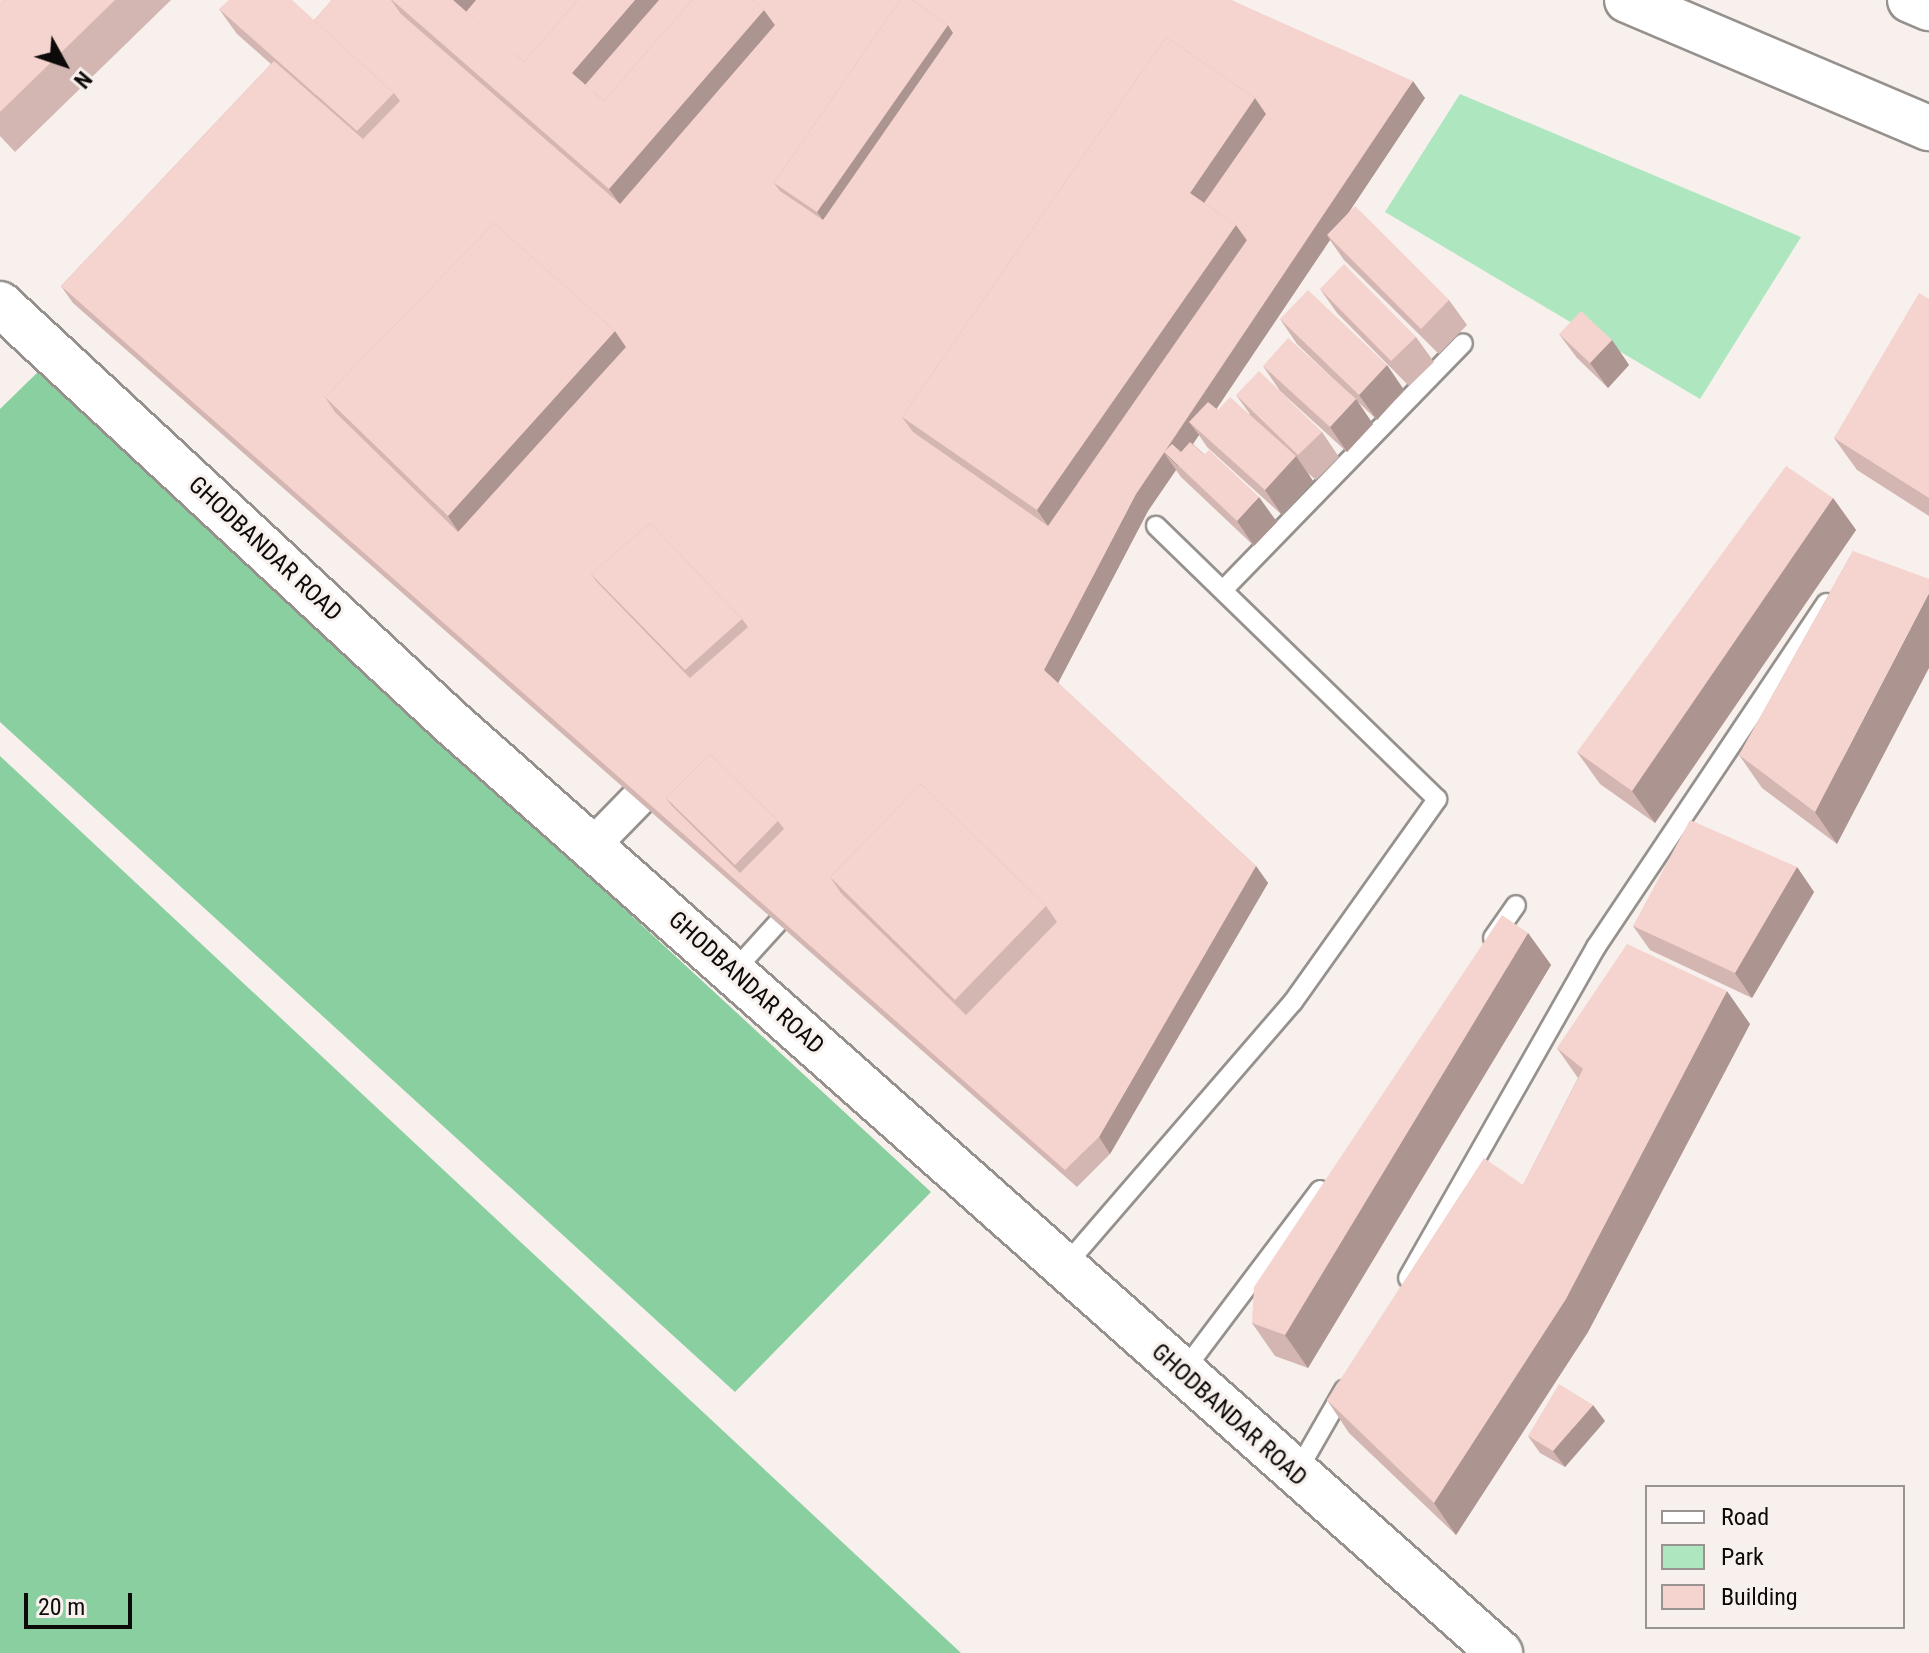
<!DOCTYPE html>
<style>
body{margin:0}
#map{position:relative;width:1929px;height:1653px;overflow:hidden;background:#f7f0ed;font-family:"Roboto Condensed",sans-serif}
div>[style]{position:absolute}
.green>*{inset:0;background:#aee7bf}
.forest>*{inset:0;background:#89cf9f}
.roads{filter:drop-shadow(2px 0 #96918d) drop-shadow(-2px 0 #96918d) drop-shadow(0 2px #96918d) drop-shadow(0 -2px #96918d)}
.lane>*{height:18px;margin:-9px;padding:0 9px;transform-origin:9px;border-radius:9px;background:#fff}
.street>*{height:34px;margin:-17px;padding:0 17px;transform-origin:17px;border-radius:17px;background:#fff}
.secondary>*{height:44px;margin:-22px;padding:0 22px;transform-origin:22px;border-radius:22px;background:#fff}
.wall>*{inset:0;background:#d3b5b1}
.shaded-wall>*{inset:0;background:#ac9490}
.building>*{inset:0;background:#f5d3ce}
span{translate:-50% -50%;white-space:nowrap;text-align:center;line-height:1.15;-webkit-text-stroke:6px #f7f0ed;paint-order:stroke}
.street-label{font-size:24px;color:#0d0b0a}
.legend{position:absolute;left:1645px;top:1485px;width:260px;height:144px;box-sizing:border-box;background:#f7f0ed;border:2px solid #999492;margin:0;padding:10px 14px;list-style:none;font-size:24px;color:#0d0b0a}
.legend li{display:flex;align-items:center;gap:16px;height:40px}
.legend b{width:40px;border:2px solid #999492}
.north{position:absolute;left:24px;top:24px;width:80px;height:80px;-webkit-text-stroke:6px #f7f0ed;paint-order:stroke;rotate:130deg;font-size:22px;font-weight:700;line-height:32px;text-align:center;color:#0d0b0a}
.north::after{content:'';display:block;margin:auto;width:28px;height:36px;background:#0d0b0a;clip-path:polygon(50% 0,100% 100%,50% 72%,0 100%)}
.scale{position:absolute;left:24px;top:1593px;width:108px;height:36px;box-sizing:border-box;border:4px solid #0d0b0a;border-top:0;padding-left:10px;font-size:24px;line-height:28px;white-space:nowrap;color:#0d0b0a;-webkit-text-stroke:6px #f7f0ed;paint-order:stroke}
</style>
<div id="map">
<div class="green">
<i style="clip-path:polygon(1460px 94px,1801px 237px,1700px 399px,1385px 212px)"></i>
</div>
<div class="forest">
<i style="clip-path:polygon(40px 370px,931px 1192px,735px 1392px,0 722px,0 409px)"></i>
<i style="clip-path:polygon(0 756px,961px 1653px,0 1653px)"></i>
</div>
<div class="roads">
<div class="lane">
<i style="left:1223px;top:590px;width:344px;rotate:-45.8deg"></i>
<i style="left:1493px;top:938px;width:40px;rotate:-55.1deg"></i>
<i style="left:734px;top:971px;width:88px;rotate:-47.8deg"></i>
<i style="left:1064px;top:1267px;width:350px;rotate:-49.2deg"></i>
<i style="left:1293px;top:1002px;width:249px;rotate:-54.6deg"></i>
<i style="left:1437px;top:799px;width:392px;rotate:-135.8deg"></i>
<i style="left:1408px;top:1278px;width:381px;rotate:-60.4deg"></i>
<i style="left:1596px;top:947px;width:414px;rotate:-56.2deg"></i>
<i style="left:1182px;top:1373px;width:229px;rotate:-53deg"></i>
<i style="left:1297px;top:1472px;width:95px;rotate:-60.2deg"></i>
</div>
<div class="street">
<i style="left:592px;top:846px;width:112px;rotate:-45.7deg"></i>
</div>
<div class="secondary">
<i style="left:1627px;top:0;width:328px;rotate:23deg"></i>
<i style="left:1910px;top:0;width:21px;rotate:23deg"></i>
<i style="left:0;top:304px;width:618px;rotate:42.84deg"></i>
<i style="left:453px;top:724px;width:1400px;rotate:41.58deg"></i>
</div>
</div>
<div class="wall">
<i style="clip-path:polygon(2px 0,171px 0,15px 152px,0 136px,0 2px)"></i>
<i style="clip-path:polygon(332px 0,1231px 0,1425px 98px,1347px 215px,1449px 300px,1467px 325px,1439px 354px,1344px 260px,1330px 240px,1216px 409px,1218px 410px,1250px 414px,1236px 395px,1322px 432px,1339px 457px,1316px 480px,1308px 473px,1313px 481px,1282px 515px,1207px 447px,1199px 435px,1193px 444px,1277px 522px,1254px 546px,1181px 477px,1176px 470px,1148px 511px,1058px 683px,1256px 866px,1268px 883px,1110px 1154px,1077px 1187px,73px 303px,61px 286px,271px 64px,237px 34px,219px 9px,314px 20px)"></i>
<i style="clip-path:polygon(1320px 289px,1416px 337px,1434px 362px,1409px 386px,1337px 313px)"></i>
<i style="clip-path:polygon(1929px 299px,1929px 516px,1857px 470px,1834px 438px)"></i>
<i style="clip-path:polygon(1280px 319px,1387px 365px,1404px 390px,1377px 420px,1357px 401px,1373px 424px,1347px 452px,1280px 391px,1263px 366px,1344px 389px,1297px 344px)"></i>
<i style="clip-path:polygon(1559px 334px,1612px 340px,1629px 365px,1608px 388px,1577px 358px)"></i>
<i style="clip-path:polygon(1833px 498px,1856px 530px,1655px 823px,1600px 784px,1577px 752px)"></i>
<i style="clip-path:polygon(1853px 551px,1837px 844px,1762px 788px,1739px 755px)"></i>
<i style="clip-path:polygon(1797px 867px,1814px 892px,1752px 998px,1650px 950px,1633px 926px)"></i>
<i style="clip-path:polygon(1528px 933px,1551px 965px,1308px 1368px,1275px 1356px,1252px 1323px)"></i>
<i style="clip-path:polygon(1750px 1024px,1588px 1332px,1456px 1535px,1349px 1433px,1327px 1400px,1523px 1185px,1578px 1078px,1557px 1048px)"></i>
<i style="clip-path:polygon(1605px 1421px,1565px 1467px,1540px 1453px,1528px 1436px)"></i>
</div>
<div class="shaded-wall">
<i style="clip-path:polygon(453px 0,502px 0,478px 28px)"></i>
<i style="clip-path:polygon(635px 0,685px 0,598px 101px,572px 73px)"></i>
<i style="clip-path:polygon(764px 10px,787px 42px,632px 221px,609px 189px)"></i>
<i style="clip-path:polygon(948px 25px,965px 49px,835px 237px,817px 212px)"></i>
<i style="clip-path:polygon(1413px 81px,1425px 98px,1331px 239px,1327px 235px,1330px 240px,1201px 432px,1189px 422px,1199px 435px,1178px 466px,1164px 453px)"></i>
<i style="clip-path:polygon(1255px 98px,1278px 131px,1216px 219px,1190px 193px)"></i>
<i style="clip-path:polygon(1236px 225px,1258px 257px,1060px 543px,1037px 510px)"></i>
<i style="clip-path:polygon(615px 331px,638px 364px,470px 549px,448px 516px)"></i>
<i style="clip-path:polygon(1612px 340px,1629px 365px,1608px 388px,1590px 363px)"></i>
<i style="clip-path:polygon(1387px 365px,1404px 390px,1377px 420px,1359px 395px)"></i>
<i style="clip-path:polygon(1356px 399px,1373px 424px,1347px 452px,1330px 427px)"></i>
<i style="clip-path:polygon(1164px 453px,1176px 470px,1148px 511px,1056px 687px,1044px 670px,1136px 494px)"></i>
<i style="clip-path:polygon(1296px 456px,1313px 481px,1282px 515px,1265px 490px)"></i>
<i style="clip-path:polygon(1259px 497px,1277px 522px,1254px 546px,1237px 521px)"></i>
<i style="clip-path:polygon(1833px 498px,1856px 530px,1655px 823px,1632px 791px)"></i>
<i style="clip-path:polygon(1929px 593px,1929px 668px,1837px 844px,1815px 812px)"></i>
<i style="clip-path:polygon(1256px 866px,1268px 883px,1110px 1154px,1099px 1137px)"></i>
<i style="clip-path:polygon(1797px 867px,1814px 892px,1752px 998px,1735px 973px)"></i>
<i style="clip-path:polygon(1528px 933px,1551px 965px,1308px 1368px,1285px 1335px)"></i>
<i style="clip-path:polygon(1727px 991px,1750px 1024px,1588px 1332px,1456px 1535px,1434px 1503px)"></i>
<i style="clip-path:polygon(1593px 1405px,1605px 1421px,1565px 1467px,1553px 1451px)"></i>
</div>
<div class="building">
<i style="clip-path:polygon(2px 0,115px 0,0 112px,0 2px)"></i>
<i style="clip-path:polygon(229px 0,292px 0,394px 93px,357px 131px,219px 9px)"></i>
<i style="clip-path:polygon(evenodd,332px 0,391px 0,401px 14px,620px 204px,775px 25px,764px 10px,753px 0,900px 0,774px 183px,780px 191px,823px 220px,953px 33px,948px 25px,912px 0,1231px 0,1413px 81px,1136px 494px,1044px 670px,1256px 866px,1099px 1137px,1065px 1170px,61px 286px,274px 61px,363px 139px,400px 101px,394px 93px,314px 20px,332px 0,1166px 37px,1255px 98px,1266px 114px,1204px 203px,1236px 225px,1247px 240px,1048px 526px,913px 432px,902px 417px,1166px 37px,332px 0,494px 223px,615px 331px,626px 347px,458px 532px,335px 412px,325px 397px,494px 223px,332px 0,650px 523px,742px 619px,748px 627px,690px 678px,597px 582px,591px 574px,650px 523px,332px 0,710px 754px,778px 821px,784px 829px,740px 873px,672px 806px,666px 798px,710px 754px,332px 0,921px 784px,1046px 906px,1057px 922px,966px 1015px,841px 893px,830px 877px,921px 784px)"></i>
<i style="clip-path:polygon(392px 0,453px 0,524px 62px,578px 0,635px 0,572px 73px,604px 101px,692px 0,753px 0,764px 10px,609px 189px)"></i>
<i style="clip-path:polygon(476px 0,578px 0,524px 62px,466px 12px)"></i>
<i style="clip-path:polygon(659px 0,692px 0,604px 101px,585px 85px)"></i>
<i style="clip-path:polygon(900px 0,912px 0,948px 25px,817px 212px,774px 183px)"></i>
<i style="clip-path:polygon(1166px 37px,1255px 98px,1190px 193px,1236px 225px,1037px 510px,902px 417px)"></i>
<i style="clip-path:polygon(1355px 206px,1449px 300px,1421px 329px,1327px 235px)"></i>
<i style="clip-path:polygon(494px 223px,615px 331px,448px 516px,325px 397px)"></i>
<i style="clip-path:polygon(1344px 264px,1416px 337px,1391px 361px,1320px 289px)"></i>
<i style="clip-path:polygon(1308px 290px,1387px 365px,1359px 395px,1280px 319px)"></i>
<i style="clip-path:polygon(1919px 293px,1929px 299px,1929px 498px,1834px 438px)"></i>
<i style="clip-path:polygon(1581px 311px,1612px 340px,1590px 363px,1559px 334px)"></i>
<i style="clip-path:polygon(1288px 338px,1356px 399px,1330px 427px,1263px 366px)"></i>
<i style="clip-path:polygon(1259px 371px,1322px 432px,1298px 455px,1236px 395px)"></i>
<i style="clip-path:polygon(1230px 397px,1296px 456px,1265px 490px,1189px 422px,1208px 402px,1218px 410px)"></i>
<i style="clip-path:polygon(1190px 442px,1204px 455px,1209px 450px,1259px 497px,1237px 521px,1164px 452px,1172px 444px,1181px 452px)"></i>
<i style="clip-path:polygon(1786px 466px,1833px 498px,1632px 791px,1577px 752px)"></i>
<i style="clip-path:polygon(650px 523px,742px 619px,685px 670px,591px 574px)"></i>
<i style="clip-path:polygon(1853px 551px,1929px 579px,1929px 593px,1815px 812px,1739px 755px)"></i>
<i style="clip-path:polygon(710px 754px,778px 821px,735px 865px,666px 798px)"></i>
<i style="clip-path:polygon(921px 784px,1046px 906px,955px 1000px,830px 877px)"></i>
<i style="clip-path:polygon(1690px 820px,1797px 867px,1735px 973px,1633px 926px)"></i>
<i style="clip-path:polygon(1502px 915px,1528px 933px,1285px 1335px,1252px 1323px,1254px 1287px)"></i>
<i style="clip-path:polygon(1627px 944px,1727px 991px,1566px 1299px,1434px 1503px,1327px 1400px,1484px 1158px,1523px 1185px,1583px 1069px,1557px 1048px)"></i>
<i style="clip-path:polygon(1559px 1384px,1593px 1405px,1553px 1451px,1528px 1436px)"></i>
</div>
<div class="street-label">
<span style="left:265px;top:549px;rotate:43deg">GHODBANDAR ROAD</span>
<span style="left:746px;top:983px;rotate:42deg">GHODBANDAR ROAD</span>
<span style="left:1229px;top:1415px;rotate:42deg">GHODBANDAR ROAD</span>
</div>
<ul class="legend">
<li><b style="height:10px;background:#fff"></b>Road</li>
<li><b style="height:22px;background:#aee7bf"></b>Park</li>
<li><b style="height:22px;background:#f5d3ce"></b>Building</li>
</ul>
<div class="north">N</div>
<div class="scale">20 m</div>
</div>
